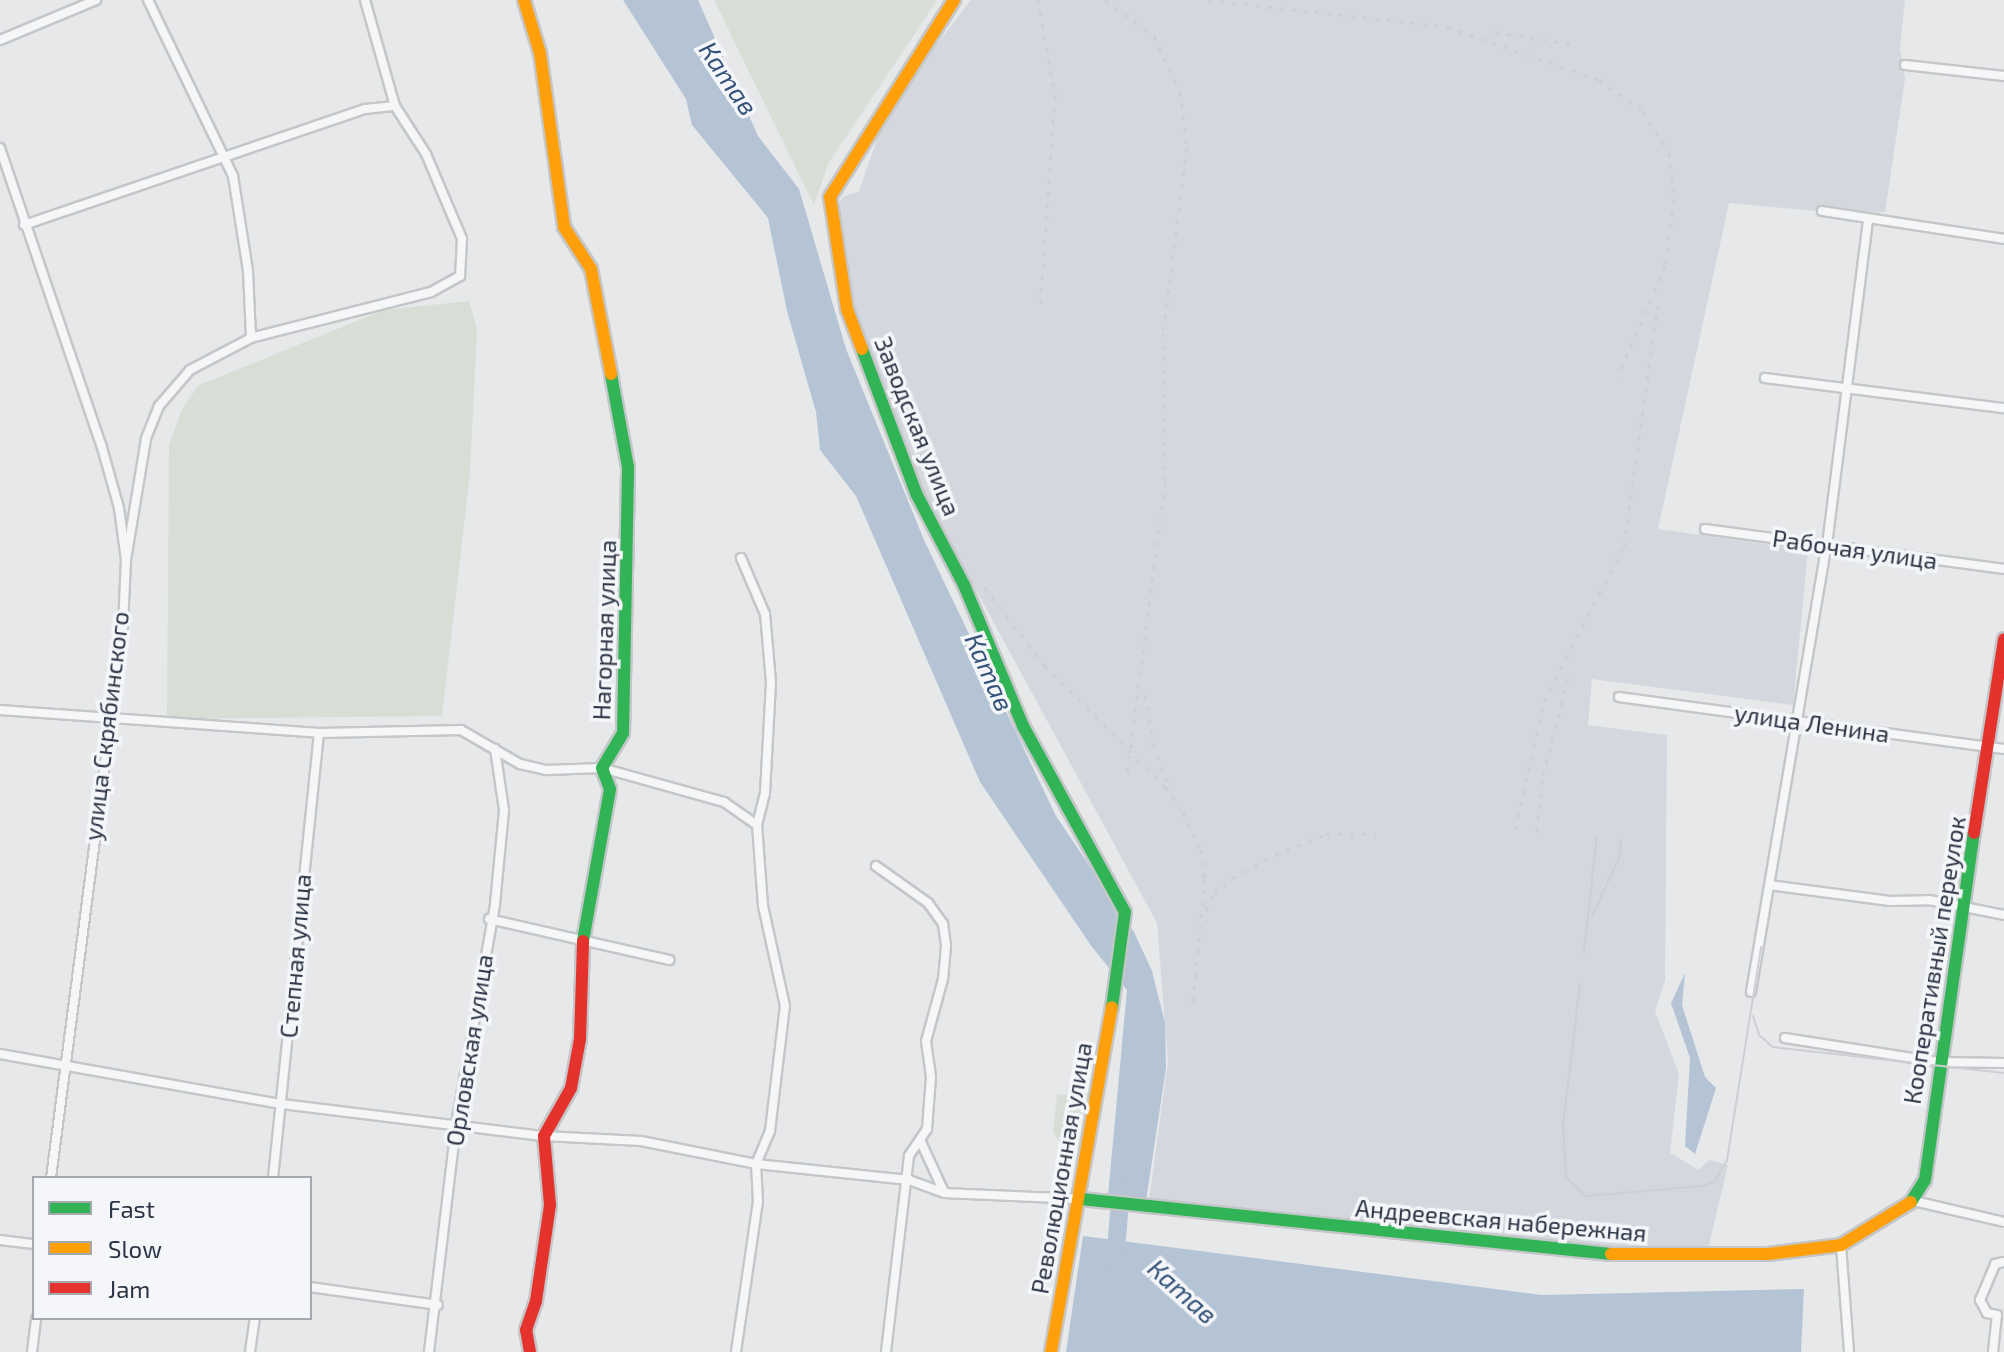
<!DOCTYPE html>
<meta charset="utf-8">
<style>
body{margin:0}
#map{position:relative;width:2004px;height:1352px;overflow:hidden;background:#e6e8ea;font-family:"Exo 2",sans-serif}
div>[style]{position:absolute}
.built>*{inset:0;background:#d4d7dd}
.green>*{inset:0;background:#d6ded6}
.water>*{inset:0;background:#b4c4d5}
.river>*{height:18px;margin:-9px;padding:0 9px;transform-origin:9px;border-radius:9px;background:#b4c4d5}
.roads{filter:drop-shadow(2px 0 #c4c6c8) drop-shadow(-2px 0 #c4c6c8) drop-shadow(0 2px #c4c6c8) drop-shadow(0 -2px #c4c6c8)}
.street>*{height:8px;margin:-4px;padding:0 4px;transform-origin:4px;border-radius:4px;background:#f5f6f7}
.fast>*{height:12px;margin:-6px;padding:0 6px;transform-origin:6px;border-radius:6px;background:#30b455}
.slow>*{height:12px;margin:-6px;padding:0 6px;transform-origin:6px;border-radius:6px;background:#ff9f0a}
.jam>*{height:12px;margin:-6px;padding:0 6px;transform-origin:6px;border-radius:6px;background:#e5322d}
.tram>*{height:2px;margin:-1px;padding:0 1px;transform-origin:1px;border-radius:1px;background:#cecfd2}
.rail>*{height:3px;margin-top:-1.5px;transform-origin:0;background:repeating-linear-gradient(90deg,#cecfd2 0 4px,transparent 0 12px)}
span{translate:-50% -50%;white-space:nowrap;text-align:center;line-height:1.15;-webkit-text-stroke:7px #f4f6f9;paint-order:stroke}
.street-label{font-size:24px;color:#2b3445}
.water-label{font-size:26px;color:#34527a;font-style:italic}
.legend{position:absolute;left:32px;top:1176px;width:280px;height:144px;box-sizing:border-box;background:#f4f6f9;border:2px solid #a4a8b1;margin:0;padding:10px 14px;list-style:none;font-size:24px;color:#2b3445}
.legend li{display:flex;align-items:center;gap:16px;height:40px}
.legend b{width:40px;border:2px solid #a4a8b1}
</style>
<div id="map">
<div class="built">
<i style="clip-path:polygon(971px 0,1905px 0,1900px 48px,1905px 79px,1885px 212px,1849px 214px,1729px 203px,1658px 529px,1808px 550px,1793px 705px,1592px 679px,1588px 725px,1667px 735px,1665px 980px,1655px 1011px,1679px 1074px,1670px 1153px,1699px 1170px,1709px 1160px,1728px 1165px,1708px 1249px,1609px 1254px,1149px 1200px,1168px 1061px,1157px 923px,926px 498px,848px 289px,838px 206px,843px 197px,859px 191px,889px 106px)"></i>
</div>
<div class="green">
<i style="clip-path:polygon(714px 0,937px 0,829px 162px,814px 205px)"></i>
<i style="clip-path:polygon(469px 301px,477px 329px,470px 473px,442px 716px,167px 719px,169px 445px,183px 407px,199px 385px,384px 310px)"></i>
<i style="clip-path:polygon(1089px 1093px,1076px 1170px,1053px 1132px,1057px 1095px)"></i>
</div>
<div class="water">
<i style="clip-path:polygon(623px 0,698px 0,758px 136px,799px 189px,846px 349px,924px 540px,1056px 816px,1134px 932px,1152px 971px,1165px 1023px,1166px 1068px,1146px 1201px,1108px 1196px,1127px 990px,1092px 947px,980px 782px,856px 496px,820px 450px,816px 412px,787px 311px,768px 218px,692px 125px,686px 99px)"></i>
<i style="clip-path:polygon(1685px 973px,1682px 1005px,1705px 1077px,1716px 1088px,1695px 1154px,1685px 1146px,1690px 1058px,1671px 1003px)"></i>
<i style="clip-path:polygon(1083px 1236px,1542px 1295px,1804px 1289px,1801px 1352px,1066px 1352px)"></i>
</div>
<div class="river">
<i style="left:1115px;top:1264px;width:77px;rotate:-85.5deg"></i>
</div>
<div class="roads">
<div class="street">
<i style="left:148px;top:0;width:195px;rotate:64.2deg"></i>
<i style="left:233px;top:176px;width:96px;rotate:81deg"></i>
<i style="left:248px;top:271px;width:67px;rotate:87.4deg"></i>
<i style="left:365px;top:0;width:110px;rotate:74.2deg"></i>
<i style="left:0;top:40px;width:104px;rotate:-22.6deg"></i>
<i style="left:1905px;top:65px;width:100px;rotate:6.3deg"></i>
<i style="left:0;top:148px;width:313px;rotate:71.2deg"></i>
<i style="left:101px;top:444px;width:66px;rotate:74.3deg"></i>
<i style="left:119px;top:508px;width:52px;rotate:82.3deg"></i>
<i style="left:126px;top:560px;width:65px;rotate:92.6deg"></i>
<i style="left:123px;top:625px;width:558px;rotate:97.42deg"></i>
<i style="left:1822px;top:211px;width:184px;rotate:8.7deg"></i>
<i style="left:24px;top:225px;width:360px;rotate:-18.8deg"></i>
<i style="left:365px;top:109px;width:30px;rotate:-6deg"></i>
<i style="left:395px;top:106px;width:57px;rotate:57.1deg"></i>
<i style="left:426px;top:154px;width:92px;rotate:67deg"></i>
<i style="left:462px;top:239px;width:37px;rotate:93deg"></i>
<i style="left:460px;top:276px;width:33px;rotate:151deg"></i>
<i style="left:431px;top:292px;width:186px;rotate:165.7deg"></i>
<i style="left:251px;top:338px;width:69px;rotate:152.3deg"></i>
<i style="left:190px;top:370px;width:48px;rotate:130.7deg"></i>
<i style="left:159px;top:406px;width:35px;rotate:112deg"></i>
<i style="left:146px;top:439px;width:123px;rotate:99.4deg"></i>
<i style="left:1765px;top:378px;width:241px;rotate:7.2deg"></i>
<i style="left:1705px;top:529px;width:302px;rotate:7.6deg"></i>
<i style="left:1619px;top:697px;width:388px;rotate:7.7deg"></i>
<i style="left:0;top:710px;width:320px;rotate:4.1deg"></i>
<i style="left:319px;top:733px;width:142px;rotate:-1.2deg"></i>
<i style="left:461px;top:730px;width:68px;rotate:30deg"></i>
<i style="left:520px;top:764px;width:27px;rotate:13deg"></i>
<i style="left:546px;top:770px;width:56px;rotate:-2deg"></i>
<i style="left:602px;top:768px;width:127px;rotate:15.6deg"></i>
<i style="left:724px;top:802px;width:40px;rotate:34.9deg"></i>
<i style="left:876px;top:866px;width:64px;rotate:35.4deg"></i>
<i style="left:928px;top:903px;width:26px;rotate:54deg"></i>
<i style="left:943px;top:924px;width:22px;rotate:82deg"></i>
<i style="left:946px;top:946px;width:33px;rotate:95deg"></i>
<i style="left:943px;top:979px;width:64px;rotate:105.3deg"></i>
<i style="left:926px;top:1041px;width:36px;rotate:82deg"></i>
<i style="left:931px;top:1077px;width:52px;rotate:94.4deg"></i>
<i style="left:927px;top:1129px;width:32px;rotate:124deg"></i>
<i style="left:909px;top:1156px;width:197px;rotate:96.7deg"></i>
<i style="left:1769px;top:885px;width:122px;rotate:7.5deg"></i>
<i style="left:1890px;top:901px;width:39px;rotate:-1deg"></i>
<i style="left:1929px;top:900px;width:76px;rotate:11.3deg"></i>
<i style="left:489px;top:919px;width:185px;rotate:12.8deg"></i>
<i style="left:1751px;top:992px;width:453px;rotate:-80.4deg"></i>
<i style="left:1827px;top:545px;width:328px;rotate:-82.8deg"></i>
<i style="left:1785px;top:1038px;width:155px;rotate:8.9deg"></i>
<i style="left:1938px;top:1062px;width:66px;rotate:0.9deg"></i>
<i style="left:0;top:1054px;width:286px;rotate:10.1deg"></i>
<i style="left:282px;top:1104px;width:264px;rotate:7deg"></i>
<i style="left:544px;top:1136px;width:97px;rotate:3deg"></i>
<i style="left:641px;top:1141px;width:117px;rotate:11.3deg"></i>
<i style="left:756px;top:1164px;width:154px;rotate:6deg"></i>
<i style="left:909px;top:1180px;width:37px;rotate:20deg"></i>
<i style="left:944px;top:1193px;width:137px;rotate:2.5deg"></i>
<i style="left:921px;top:1142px;width:55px;rotate:65.3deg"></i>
<i style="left:273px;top:1178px;width:447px;rotate:-84.1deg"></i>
<i style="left:1914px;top:1201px;width:92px;rotate:13.1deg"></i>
<i style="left:0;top:1240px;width:34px;rotate:7deg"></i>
<i style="left:1841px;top:1245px;width:107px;rotate:85.7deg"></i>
<i style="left:310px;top:1287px;width:129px;rotate:8deg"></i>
<i style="left:32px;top:1352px;width:34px;rotate:-83deg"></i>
<i style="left:250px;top:1352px;width:34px;rotate:-82deg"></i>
<i style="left:429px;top:1352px;width:230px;rotate:-83.2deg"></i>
<i style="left:456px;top:1124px;width:223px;rotate:-79.9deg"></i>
<i style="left:495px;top:904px;width:94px;rotate:-84.5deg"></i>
<i style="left:504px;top:810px;width:62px;rotate:-98.4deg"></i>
<i style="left:736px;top:1352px;width:152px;rotate:-81.7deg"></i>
<i style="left:758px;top:1202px;width:38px;rotate:-93deg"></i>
<i style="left:756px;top:1164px;width:36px;rotate:-67deg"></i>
<i style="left:770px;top:1131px;width:126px;rotate:-83.2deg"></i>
<i style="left:785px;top:1006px;width:102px;rotate:-102.4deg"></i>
<i style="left:763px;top:906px;width:81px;rotate:-94.2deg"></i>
<i style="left:757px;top:825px;width:33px;rotate:-76deg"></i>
<i style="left:765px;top:793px;width:111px;rotate:-86.9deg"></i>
<i style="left:771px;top:682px;width:68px;rotate:-95deg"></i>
<i style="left:765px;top:614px;width:61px;rotate:-113.2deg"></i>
<i style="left:1993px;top:1352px;width:37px;rotate:-84deg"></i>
<i style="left:1997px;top:1315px;width:10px;rotate:-169deg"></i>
<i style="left:1987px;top:1313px;width:15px;rotate:-118deg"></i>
<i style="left:1980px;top:1300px;width:39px;rotate:-67deg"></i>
<i style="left:1995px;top:1264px;width:9px;rotate:-13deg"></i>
</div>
<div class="fast">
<i style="left:862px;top:349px;width:156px;rotate:69.4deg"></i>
<i style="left:917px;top:495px;width:102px;rotate:62.4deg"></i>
<i style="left:964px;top:585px;width:153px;rotate:67.3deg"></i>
<i style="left:1023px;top:726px;width:212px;rotate:61.3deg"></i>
<i style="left:1125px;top:912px;width:96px;rotate:97.8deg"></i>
<i style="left:583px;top:941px;width:154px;rotate:-79.9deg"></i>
<i style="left:610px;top:789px;width:22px;rotate:-111deg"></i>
<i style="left:602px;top:768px;width:41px;rotate:-59deg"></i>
<i style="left:623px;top:733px;width:266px;rotate:-88.9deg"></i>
<i style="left:628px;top:467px;width:95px;rotate:-100.4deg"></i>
<i style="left:1081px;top:1199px;width:533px;rotate:5.92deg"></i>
<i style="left:1911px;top:1202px;width:26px;rotate:-58deg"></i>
<i style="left:1925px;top:1180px;width:350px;rotate:-82deg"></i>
</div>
<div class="slow">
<i style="left:524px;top:0;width:55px;rotate:73.2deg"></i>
<i style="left:540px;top:53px;width:176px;rotate:82.1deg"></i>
<i style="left:564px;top:227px;width:50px;rotate:57.3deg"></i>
<i style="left:591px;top:269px;width:107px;rotate:79.2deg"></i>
<i style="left:862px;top:349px;width:43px;rotate:-110.6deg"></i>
<i style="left:847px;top:309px;width:113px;rotate:-98.6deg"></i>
<i style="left:830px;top:197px;width:233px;rotate:-57.8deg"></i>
<i style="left:1611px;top:1254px;width:157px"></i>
<i style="left:1768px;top:1254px;width:74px;rotate:-7deg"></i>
<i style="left:1841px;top:1245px;width:82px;rotate:-31.6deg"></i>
<i style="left:1051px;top:1352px;width:350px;rotate:-80deg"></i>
</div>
<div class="jam">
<i style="left:1974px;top:833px;width:196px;rotate:-81.2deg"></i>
<i style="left:530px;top:1352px;width:22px;rotate:-100deg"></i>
<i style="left:526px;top:1330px;width:31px;rotate:-71deg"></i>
<i style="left:536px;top:1301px;width:97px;rotate:-81.7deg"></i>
<i style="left:550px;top:1205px;width:69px;rotate:-95deg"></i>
<i style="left:544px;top:1136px;width:55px;rotate:-60.6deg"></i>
<i style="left:571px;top:1088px;width:50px;rotate:-79.6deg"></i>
<i style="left:580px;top:1039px;width:98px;rotate:-88.2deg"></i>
</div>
</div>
<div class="tram">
<i style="left:1592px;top:916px;width:64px;rotate:-65deg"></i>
<i style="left:1619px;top:858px;width:19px;rotate:-84deg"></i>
<i style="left:1584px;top:952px;width:116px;rotate:-83.6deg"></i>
<i style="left:1580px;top:983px;width:143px;rotate:96.8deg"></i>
<i style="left:1563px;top:1125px;width:52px;rotate:86.7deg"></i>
<i style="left:1566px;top:1177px;width:28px;rotate:44deg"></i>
<i style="left:1586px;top:1196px;width:117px;rotate:-4.9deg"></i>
<i style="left:1703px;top:1186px;width:13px;rotate:-23deg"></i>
<i style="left:1715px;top:1181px;width:24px;rotate:-60deg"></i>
<i style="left:1727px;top:1160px;width:216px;rotate:-80.9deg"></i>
<i style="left:1753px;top:1016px;width:20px;rotate:72deg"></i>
<i style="left:1759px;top:1035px;width:18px;rotate:41deg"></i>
<i style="left:1773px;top:1047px;width:232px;rotate:6.4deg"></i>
</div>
<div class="rail">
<i style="left:1038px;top:0;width:97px;rotate:80deg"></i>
<i style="left:1055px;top:96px;width:213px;rotate:94deg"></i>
<i style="left:1105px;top:0;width:61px;rotate:36.3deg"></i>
<i style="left:1154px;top:36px;width:62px;rotate:65.1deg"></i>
<i style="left:1180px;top:92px;width:56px;rotate:82.9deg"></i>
<i style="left:1187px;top:148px;width:187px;rotate:97.4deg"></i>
<i style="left:1163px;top:333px;width:149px;rotate:89.2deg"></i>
<i style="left:1165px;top:482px;width:296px;rotate:97.4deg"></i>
<i style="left:1208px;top:0;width:241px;rotate:6.4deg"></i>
<i style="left:1447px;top:27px;width:161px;rotate:19.2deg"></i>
<i style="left:1599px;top:80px;width:54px;rotate:35.2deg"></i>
<i style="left:1643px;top:111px;width:49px;rotate:58.2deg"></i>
<i style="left:1669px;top:153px;width:47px;rotate:83.9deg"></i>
<i style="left:1674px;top:200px;width:67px;rotate:97.8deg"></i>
<i style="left:1665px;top:266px;width:120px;rotate:113.1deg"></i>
<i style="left:1495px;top:32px;width:76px;rotate:9.1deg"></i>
<i style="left:984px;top:587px;width:98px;rotate:52.4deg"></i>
<i style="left:1044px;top:665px;width:172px;rotate:45.2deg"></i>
<i style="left:1165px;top:787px;width:31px;rotate:54deg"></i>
<i style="left:1183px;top:812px;width:42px;rotate:64.7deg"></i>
<i style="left:1201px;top:850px;width:28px;rotate:82deg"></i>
<i style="left:1205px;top:878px;width:125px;rotate:95.5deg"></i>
<i style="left:1145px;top:695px;width:50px;rotate:80.7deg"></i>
<i style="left:1153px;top:744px;width:43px;rotate:69.4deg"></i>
<i style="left:1515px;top:829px;width:131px;rotate:-77.2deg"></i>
<i style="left:1544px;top:701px;width:174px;rotate:-62.7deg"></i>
<i style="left:1624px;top:546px;width:243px;rotate:-82deg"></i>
<i style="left:1537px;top:832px;width:57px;rotate:-84deg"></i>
<i style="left:1543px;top:775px;width:106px;rotate:-75.3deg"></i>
<i style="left:1206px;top:911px;width:19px;rotate:-65deg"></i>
<i style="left:1214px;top:894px;width:25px;rotate:-40deg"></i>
<i style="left:1233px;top:878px;width:48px;rotate:-28.7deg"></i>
<i style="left:1275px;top:855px;width:55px;rotate:-22.4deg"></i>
<i style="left:1326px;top:834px;width:50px"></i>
</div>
<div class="street-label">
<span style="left:918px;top:426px;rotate:68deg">Заводская улица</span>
<span style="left:1855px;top:549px;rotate:8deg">Рабочая улица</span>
<span style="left:604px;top:630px;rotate:-88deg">Нагорная улица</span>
<span style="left:1812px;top:723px;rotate:8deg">улица Ленина</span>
<span style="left:106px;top:726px;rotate:-83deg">улица Скрябинского</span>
<span style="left:295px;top:956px;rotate:-85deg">Степная улица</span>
<span style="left:1934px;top:960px;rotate:-81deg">Кооперативный переулок</span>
<span style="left:469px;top:1050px;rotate:-81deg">Орловская улица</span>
<span style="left:1061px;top:1168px;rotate:-80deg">Революционная улица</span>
<span style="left:1501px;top:1220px;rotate:5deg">Андреевская набережная</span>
</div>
<div class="water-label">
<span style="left:729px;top:78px;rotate:56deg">Катав</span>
<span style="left:990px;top:672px;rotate:66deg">Катав</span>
<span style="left:1183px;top:1291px;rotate:42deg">Катав</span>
</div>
<ul class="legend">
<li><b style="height:10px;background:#30b455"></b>Fast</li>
<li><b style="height:10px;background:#ff9f0a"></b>Slow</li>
<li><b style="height:10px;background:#e5322d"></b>Jam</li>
</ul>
</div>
